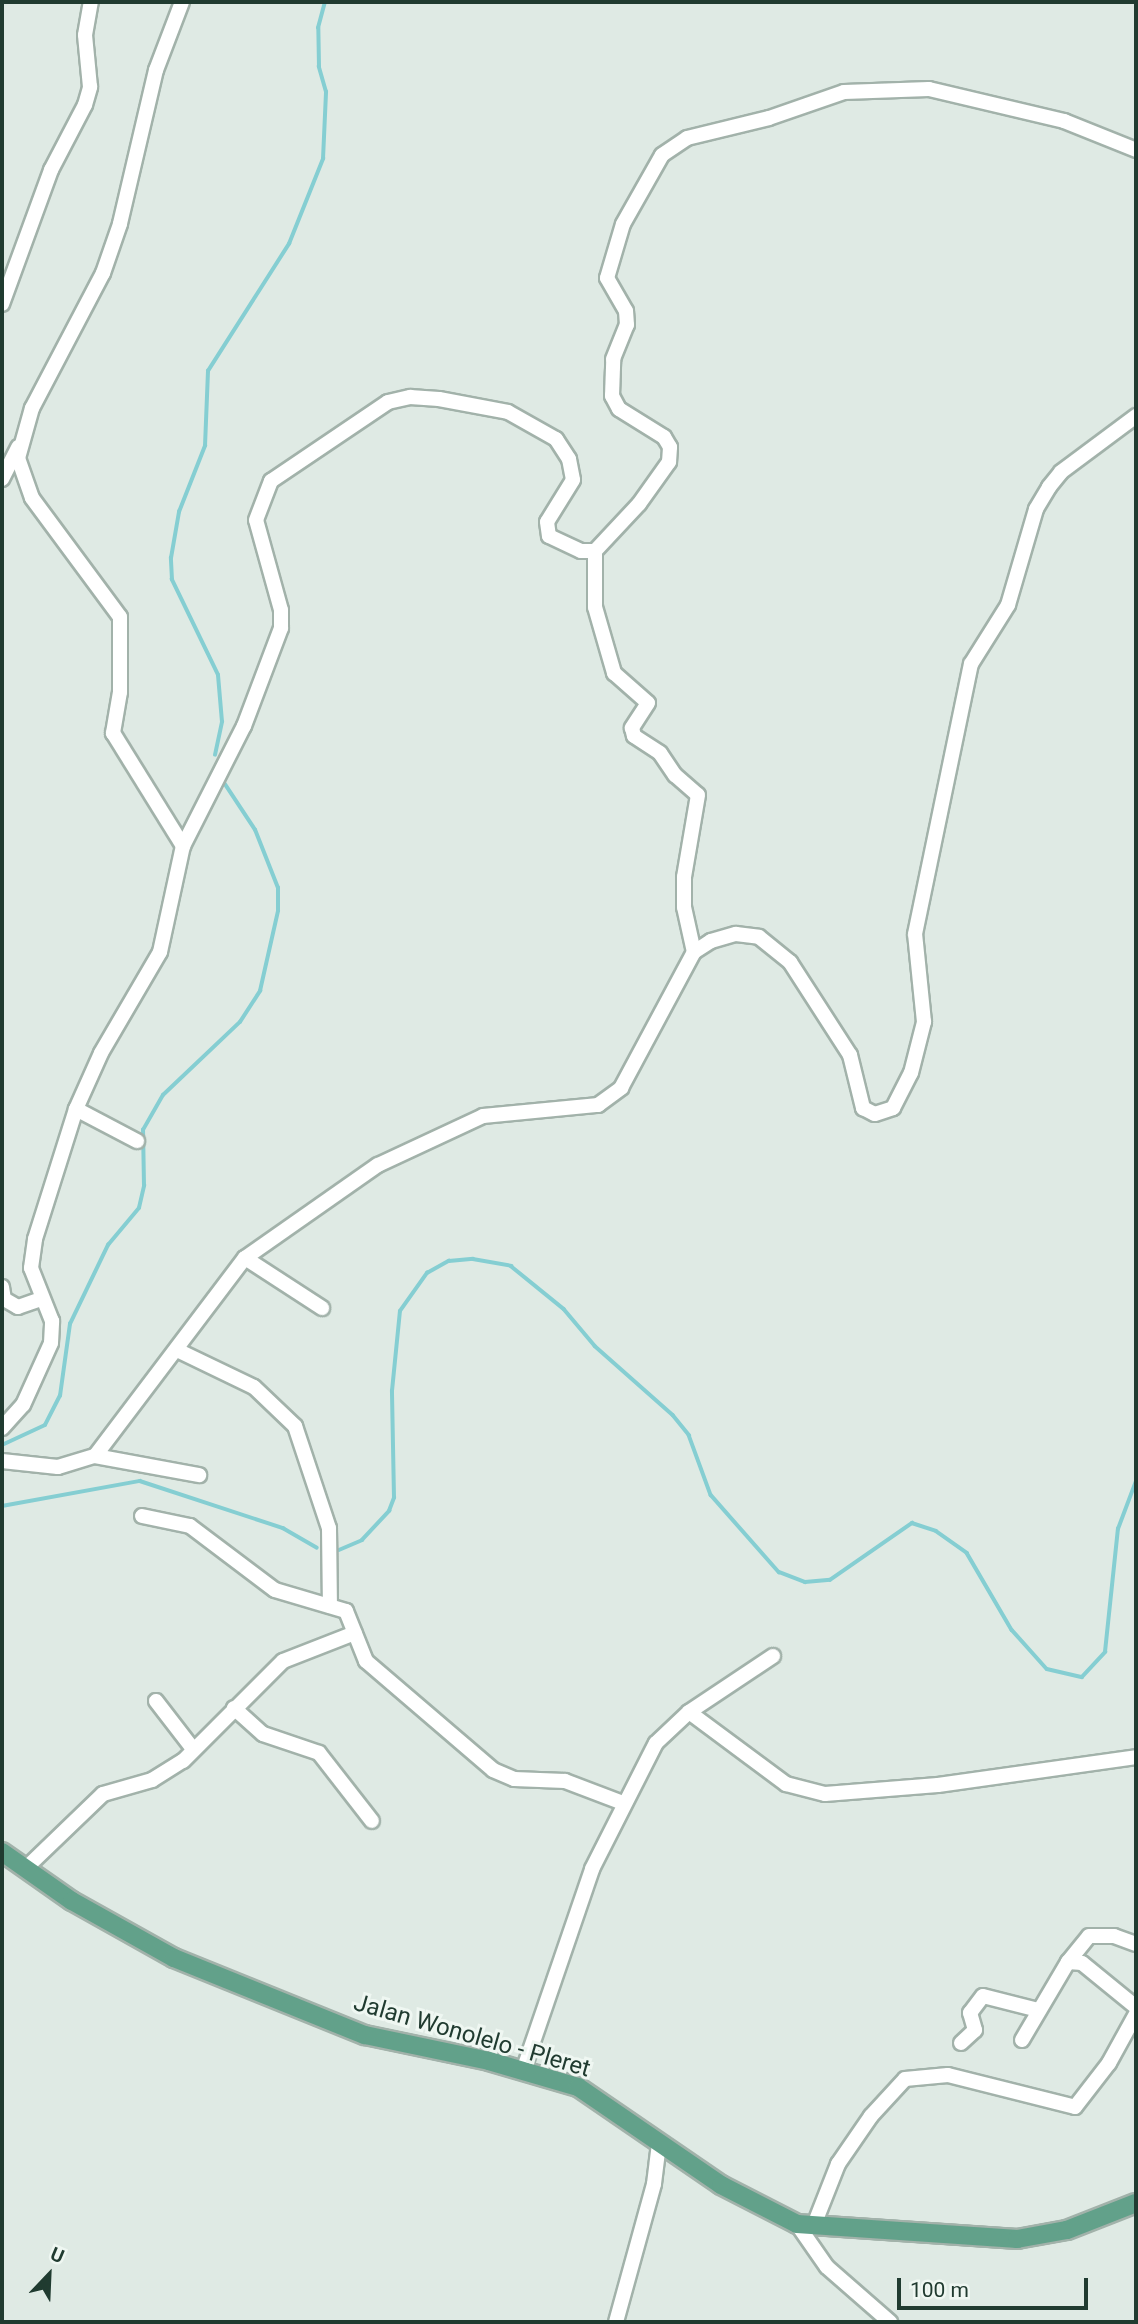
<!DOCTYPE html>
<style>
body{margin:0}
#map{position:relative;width:1138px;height:2324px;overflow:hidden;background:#dfeae4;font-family:Roboto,sans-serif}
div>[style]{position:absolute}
.stream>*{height:3.5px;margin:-1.75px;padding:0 1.75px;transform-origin:1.75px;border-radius:1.75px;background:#85ced2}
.roads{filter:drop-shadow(2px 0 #a2b2aa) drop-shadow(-2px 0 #a2b2aa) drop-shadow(0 2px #a2b2aa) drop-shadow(0 -2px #a2b2aa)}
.minor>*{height:14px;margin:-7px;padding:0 7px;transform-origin:7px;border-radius:7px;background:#fff}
.major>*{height:18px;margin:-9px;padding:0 9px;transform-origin:9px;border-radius:9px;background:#62a18a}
span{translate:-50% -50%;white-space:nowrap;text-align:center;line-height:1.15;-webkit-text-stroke:6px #eff7f2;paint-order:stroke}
.street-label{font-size:24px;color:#203b30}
.frame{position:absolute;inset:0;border:4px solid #203b30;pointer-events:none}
.north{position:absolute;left:14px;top:2240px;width:70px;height:70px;-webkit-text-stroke:5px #eff7f2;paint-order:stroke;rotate:23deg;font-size:19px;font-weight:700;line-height:28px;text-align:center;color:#203b30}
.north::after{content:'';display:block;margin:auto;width:24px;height:32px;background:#203b30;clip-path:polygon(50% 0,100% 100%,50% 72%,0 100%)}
.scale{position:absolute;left:897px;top:2278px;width:191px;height:32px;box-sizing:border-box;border:4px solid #203b30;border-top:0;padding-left:9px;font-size:21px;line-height:24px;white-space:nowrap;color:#203b30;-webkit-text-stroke:5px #eff7f2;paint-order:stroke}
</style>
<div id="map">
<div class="stream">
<i style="left:215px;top:755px;width:34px;rotate:-78deg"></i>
<i style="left:222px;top:722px;width:47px;rotate:-94.9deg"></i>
<i style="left:218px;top:675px;width:106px;rotate:-115.8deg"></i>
<i style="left:172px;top:580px;width:22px;rotate:-93deg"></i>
<i style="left:171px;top:558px;width:47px;rotate:-80.1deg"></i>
<i style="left:179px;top:512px;width:71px;rotate:-68.5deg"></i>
<i style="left:205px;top:446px;width:75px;rotate:-87.7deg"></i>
<i style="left:208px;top:371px;width:151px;rotate:-57.5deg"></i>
<i style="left:289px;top:244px;width:92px;rotate:-68.2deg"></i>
<i style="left:323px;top:159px;width:67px;rotate:-87.4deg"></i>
<i style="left:326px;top:92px;width:26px;rotate:-106deg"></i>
<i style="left:319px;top:67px;width:39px;rotate:-91deg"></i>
<i style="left:318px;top:28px;width:27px;rotate:-75deg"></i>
<i style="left:2px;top:1445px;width:47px;rotate:-24.9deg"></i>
<i style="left:45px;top:1425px;width:33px;rotate:-63deg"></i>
<i style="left:60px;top:1396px;width:73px;rotate:-82.1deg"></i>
<i style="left:70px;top:1324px;width:88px;rotate:-64.3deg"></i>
<i style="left:108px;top:1245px;width:48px;rotate:-50deg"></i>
<i style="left:139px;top:1208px;width:23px;rotate:-77deg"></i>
<i style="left:144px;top:1186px;width:56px;rotate:-91deg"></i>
<i style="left:143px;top:1130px;width:40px;rotate:-60.3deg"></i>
<i style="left:163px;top:1095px;width:106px;rotate:-43.5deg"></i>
<i style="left:240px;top:1022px;width:37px;rotate:-57deg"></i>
<i style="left:260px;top:991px;width:82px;rotate:-77.3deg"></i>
<i style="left:278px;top:911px;width:23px;rotate:-90deg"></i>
<i style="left:278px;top:888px;width:62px;rotate:-111.6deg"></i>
<i style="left:255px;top:830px;width:60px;rotate:-123.4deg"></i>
<i style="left:2px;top:1506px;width:140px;rotate:-10.3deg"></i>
<i style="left:140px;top:1481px;width:151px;rotate:18.2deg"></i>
<i style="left:283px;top:1528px;width:39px;rotate:30deg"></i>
<i style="left:339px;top:1550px;width:25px;rotate:-23deg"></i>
<i style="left:362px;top:1540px;width:40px;rotate:-47deg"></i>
<i style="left:389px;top:1511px;width:14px;rotate:-69deg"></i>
<i style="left:394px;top:1498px;width:107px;rotate:-91.1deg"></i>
<i style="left:392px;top:1391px;width:80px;rotate:-84.3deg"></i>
<i style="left:400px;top:1311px;width:47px;rotate:-54.6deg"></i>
<i style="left:427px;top:1273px;width:25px;rotate:-29deg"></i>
<i style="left:449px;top:1261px;width:24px;rotate:-5deg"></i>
<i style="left:473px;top:1259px;width:39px;rotate:10deg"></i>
<i style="left:511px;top:1266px;width:68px;rotate:39.1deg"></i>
<i style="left:564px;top:1309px;width:48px;rotate:50deg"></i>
<i style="left:595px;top:1346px;width:104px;rotate:41.5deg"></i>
<i style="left:673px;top:1415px;width:26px;rotate:51deg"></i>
<i style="left:689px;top:1435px;width:64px;rotate:69.9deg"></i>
<i style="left:711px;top:1495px;width:103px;rotate:48.6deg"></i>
<i style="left:779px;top:1572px;width:28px;rotate:21deg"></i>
<i style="left:805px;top:1582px;width:25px;rotate:-5deg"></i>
<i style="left:830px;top:1580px;width:100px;rotate:-34.8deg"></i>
<i style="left:912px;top:1523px;width:25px;rotate:18deg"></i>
<i style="left:936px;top:1531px;width:38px;rotate:35deg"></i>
<i style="left:967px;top:1553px;width:89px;rotate:59.7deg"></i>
<i style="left:1012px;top:1630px;width:52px;rotate:48.1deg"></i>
<i style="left:1047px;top:1669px;width:36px;rotate:13deg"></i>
<i style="left:1082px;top:1677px;width:34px;rotate:-47deg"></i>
<i style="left:1105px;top:1652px;width:124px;rotate:-84deg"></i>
<i style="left:1118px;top:1529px;width:51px;rotate:-69.4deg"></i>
</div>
<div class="roads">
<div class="minor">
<i style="left:182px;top:2px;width:73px;rotate:110.9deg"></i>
<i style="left:156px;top:70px;width:158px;rotate:103.2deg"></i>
<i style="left:120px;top:224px;width:52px;rotate:109.1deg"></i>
<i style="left:103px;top:273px;width:153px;rotate:117.7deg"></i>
<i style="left:32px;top:408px;width:52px;rotate:105.6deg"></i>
<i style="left:18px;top:458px;width:42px;rotate:70.7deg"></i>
<i style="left:32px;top:498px;width:148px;rotate:53.5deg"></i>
<i style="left:120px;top:617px;width:75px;rotate:90deg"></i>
<i style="left:120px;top:692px;width:42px;rotate:99.7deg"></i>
<i style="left:113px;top:733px;width:133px;rotate:58.2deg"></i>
<i style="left:2px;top:304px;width:143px;rotate:-69.9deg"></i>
<i style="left:51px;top:170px;width:73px;rotate:-62.4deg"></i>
<i style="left:85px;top:105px;width:19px;rotate:-74deg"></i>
<i style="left:90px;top:87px;width:52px;rotate:-95.5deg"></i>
<i style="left:85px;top:35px;width:34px;rotate:-80deg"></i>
<i style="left:2px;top:479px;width:36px;rotate:-63deg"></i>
<i style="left:595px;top:551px;width:56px;rotate:90deg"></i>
<i style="left:595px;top:607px;width:69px;rotate:73.9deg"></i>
<i style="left:614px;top:673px;width:45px;rotate:41.4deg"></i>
<i style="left:648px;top:703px;width:30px;rotate:123deg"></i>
<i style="left:632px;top:728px;width:8px;rotate:76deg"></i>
<i style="left:634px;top:736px;width:31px;rotate:33deg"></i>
<i style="left:660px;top:753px;width:27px;rotate:56deg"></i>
<i style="left:675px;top:775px;width:30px;rotate:41deg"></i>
<i style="left:698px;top:795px;width:83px;rotate:99.7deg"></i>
<i style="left:684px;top:877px;width:30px;rotate:90deg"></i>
<i style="left:684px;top:907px;width:46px;rotate:77.5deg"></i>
<i style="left:76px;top:1109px;width:69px;rotate:27.7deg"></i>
<i style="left:245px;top:1258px;width:92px;rotate:33deg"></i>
<i style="left:2px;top:1287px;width:12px;rotate:81deg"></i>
<i style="left:4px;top:1299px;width:16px;rotate:30deg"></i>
<i style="left:18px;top:1307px;width:24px;rotate:-19deg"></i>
<i style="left:177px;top:1350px;width:85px;rotate:25.7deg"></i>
<i style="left:254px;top:1387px;width:57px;rotate:43.6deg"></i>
<i style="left:295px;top:1426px;width:108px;rotate:71.6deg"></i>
<i style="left:329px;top:1528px;width:78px;rotate:89.3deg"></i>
<i style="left:2px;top:1428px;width:31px;rotate:-48deg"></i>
<i style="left:23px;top:1405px;width:68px;rotate:-65.7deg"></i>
<i style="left:51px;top:1343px;width:22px;rotate:-87deg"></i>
<i style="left:52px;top:1321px;width:57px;rotate:-111.6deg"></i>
<i style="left:31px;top:1268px;width:29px;rotate:-82deg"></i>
<i style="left:35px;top:1239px;width:136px;rotate:-72.5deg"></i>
<i style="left:76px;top:1109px;width:61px;rotate:-65.9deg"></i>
<i style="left:101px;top:1053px;width:117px;rotate:-59.7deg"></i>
<i style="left:160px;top:952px;width:108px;rotate:-77.8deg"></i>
<i style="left:183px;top:846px;width:135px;rotate:-63.1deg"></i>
<i style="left:244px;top:726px;width:105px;rotate:-69.3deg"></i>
<i style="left:281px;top:628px;width:18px;rotate:-90deg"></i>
<i style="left:281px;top:610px;width:93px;rotate:-105.5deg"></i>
<i style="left:256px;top:520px;width:42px;rotate:-69deg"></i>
<i style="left:271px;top:481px;width:141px;rotate:-34deg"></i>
<i style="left:388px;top:402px;width:23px;rotate:-13deg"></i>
<i style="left:410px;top:397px;width:29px;rotate:4deg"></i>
<i style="left:439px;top:399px;width:70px;rotate:10.7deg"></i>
<i style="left:508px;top:412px;width:55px;rotate:29.4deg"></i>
<i style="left:556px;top:439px;width:24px;rotate:57deg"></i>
<i style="left:569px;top:459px;width:21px;rotate:79deg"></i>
<i style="left:573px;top:480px;width:49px;rotate:121.8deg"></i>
<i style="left:547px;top:522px;width:14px;rotate:82deg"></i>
<i style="left:549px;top:536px;width:35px;rotate:25deg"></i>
<i style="left:581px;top:551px;width:14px"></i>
<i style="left:595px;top:551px;width:64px;rotate:-46.9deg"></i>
<i style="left:639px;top:504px;width:52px;rotate:-54.5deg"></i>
<i style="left:669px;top:462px;width:15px;rotate:-86deg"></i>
<i style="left:670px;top:447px;width:12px;rotate:-121deg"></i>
<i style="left:664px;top:437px;width:53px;rotate:-148.1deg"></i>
<i style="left:619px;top:409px;width:15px;rotate:-118deg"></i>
<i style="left:612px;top:396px;width:37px;rotate:-88deg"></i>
<i style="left:613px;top:359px;width:37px;rotate:-68deg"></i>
<i style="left:627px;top:325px;width:14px;rotate:-94deg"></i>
<i style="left:626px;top:311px;width:38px;rotate:-120deg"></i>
<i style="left:607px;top:278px;width:56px;rotate:-73.5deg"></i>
<i style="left:623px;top:224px;width:79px;rotate:-60.5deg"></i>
<i style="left:662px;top:155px;width:30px;rotate:-34deg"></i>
<i style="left:687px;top:138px;width:84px;rotate:-13.7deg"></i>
<i style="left:769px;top:118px;width:79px;rotate:-19.1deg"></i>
<i style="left:844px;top:92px;width:85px;rotate:-2deg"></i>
<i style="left:929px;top:89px;width:139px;rotate:13.3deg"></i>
<i style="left:1064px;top:121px;width:78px;rotate:21.9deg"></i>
<i style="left:95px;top:1456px;width:106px;rotate:10.4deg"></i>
<i style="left:2px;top:1461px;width:56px;rotate:6.1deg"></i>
<i style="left:58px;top:1467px;width:39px;rotate:-17deg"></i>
<i style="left:95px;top:1456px;width:248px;rotate:-52.9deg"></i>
<i style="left:245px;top:1258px;width:162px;rotate:-35deg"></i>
<i style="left:378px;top:1165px;width:116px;rotate:-25deg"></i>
<i style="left:483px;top:1116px;width:116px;rotate:-5.5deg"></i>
<i style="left:598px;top:1105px;width:29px;rotate:-36deg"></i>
<i style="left:621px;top:1088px;width:154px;rotate:-61.8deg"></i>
<i style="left:694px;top:952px;width:20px;rotate:-33deg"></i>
<i style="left:711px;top:941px;width:26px;rotate:-16deg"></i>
<i style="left:736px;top:934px;width:23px;rotate:7deg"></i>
<i style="left:759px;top:937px;width:40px;rotate:39deg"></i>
<i style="left:790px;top:962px;width:111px;rotate:57.2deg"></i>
<i style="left:850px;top:1055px;width:55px;rotate:76.2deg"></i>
<i style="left:863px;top:1108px;width:13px;rotate:27deg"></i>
<i style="left:875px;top:1114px;width:19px;rotate:-18deg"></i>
<i style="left:893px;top:1108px;width:39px;rotate:-63deg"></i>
<i style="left:911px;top:1073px;width:53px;rotate:-75.7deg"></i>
<i style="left:924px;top:1022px;width:88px;rotate:-95.8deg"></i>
<i style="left:915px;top:934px;width:276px;rotate:-78.3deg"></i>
<i style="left:971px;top:664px;width:70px;rotate:-57.9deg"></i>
<i style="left:1008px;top:605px;width:100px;rotate:-73.7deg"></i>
<i style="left:1036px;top:509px;width:26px;rotate:-59deg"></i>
<i style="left:1049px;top:487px;width:19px;rotate:-51deg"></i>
<i style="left:1061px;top:472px;width:94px;rotate:-36.7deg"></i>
<i style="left:142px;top:1516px;width:49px;rotate:11.8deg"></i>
<i style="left:190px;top:1526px;width:106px;rotate:37deg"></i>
<i style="left:275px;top:1590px;width:74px;rotate:16.5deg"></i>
<i style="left:346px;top:1611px;width:54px;rotate:68.2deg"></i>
<i style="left:366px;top:1661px;width:167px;rotate:40.6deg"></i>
<i style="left:493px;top:1770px;width:23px;rotate:23deg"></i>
<i style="left:514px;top:1779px;width:51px;rotate:2.2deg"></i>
<i style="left:565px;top:1781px;width:62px;rotate:20.8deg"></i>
<i style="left:156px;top:1701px;width:61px;rotate:52.4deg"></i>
<i style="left:234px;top:1708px;width:39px;rotate:42deg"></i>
<i style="left:263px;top:1734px;width:59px;rotate:18.7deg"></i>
<i style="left:319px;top:1753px;width:86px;rotate:52.1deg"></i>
<i style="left:689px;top:1712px;width:101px;rotate:-33.7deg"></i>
<i style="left:25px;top:1869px;width:108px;rotate:-43.9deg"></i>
<i style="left:103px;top:1794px;width:51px;rotate:-15.9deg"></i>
<i style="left:152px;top:1780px;width:36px;rotate:-32deg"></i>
<i style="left:183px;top:1761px;width:141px;rotate:-45deg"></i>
<i style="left:283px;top:1661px;width:77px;rotate:-21.3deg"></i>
<i style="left:1068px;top:1962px;width:33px;rotate:-51deg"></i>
<i style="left:1089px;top:1936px;width:25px"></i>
<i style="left:1114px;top:1936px;width:23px;rotate:20deg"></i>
<i style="left:1022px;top:2040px;width:91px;rotate:-59.5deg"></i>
<i style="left:1068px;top:1962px;width:14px;rotate:4deg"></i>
<i style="left:1082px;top:1963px;width:70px;rotate:39.2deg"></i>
<i style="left:961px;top:2043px;width:19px;rotate:-43deg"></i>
<i style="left:975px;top:2030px;width:18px;rotate:-106deg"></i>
<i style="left:970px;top:2013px;width:21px;rotate:-53deg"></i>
<i style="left:983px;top:1996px;width:57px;rotate:14.3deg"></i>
<i style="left:523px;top:2071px;width:213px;rotate:-71.1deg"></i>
<i style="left:592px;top:1869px;width:141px;rotate:-63.1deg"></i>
<i style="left:656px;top:1743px;width:45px;rotate:-43.2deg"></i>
<i style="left:689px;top:1712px;width:121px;rotate:36.6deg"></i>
<i style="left:786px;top:1784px;width:40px;rotate:14.4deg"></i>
<i style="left:825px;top:1794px;width:113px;rotate:-4.6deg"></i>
<i style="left:938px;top:1785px;width:200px;rotate:-8deg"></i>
<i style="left:797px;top:2224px;width:52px;rotate:55.1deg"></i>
<i style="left:827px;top:2267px;width:84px;rotate:41.1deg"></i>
<i style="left:814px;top:2225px;width:66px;rotate:-68.5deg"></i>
<i style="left:838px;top:2164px;width:58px;rotate:-55.5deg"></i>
<i style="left:871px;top:2116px;width:50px;rotate:-47.4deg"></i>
<i style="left:905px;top:2079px;width:43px;rotate:-5.3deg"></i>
<i style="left:948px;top:2075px;width:131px;rotate:14.1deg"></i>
<i style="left:1075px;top:2107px;width:56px;rotate:-52.3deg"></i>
<i style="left:1109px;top:2063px;width:56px;rotate:-61.1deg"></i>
<i style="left:616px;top:2322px;width:143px;rotate:-74.6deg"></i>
<i style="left:654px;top:2184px;width:39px;rotate:-83deg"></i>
</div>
<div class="major">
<i style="left:2px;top:1852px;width:85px;rotate:35deg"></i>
<i style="left:72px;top:1901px;width:117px;rotate:29.2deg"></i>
<i style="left:174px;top:1958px;width:206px;rotate:22deg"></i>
<i style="left:365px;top:2035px;width:127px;rotate:11.8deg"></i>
<i style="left:489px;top:2061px;width:93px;rotate:16.3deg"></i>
<i style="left:578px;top:2087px;width:173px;rotate:34.4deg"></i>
<i style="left:721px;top:2185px;width:85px;rotate:27.2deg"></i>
<i style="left:797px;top:2224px;width:221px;rotate:3.9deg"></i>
<i style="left:1017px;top:2239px;width:51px;rotate:-10.2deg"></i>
<i style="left:1067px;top:2230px;width:74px;rotate:-21.4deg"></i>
</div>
</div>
<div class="street-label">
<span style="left:472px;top:2036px;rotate:16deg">Jalan Wonolelo - Pleret</span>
</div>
<div class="frame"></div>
<div class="north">U</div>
<div class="scale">100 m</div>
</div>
